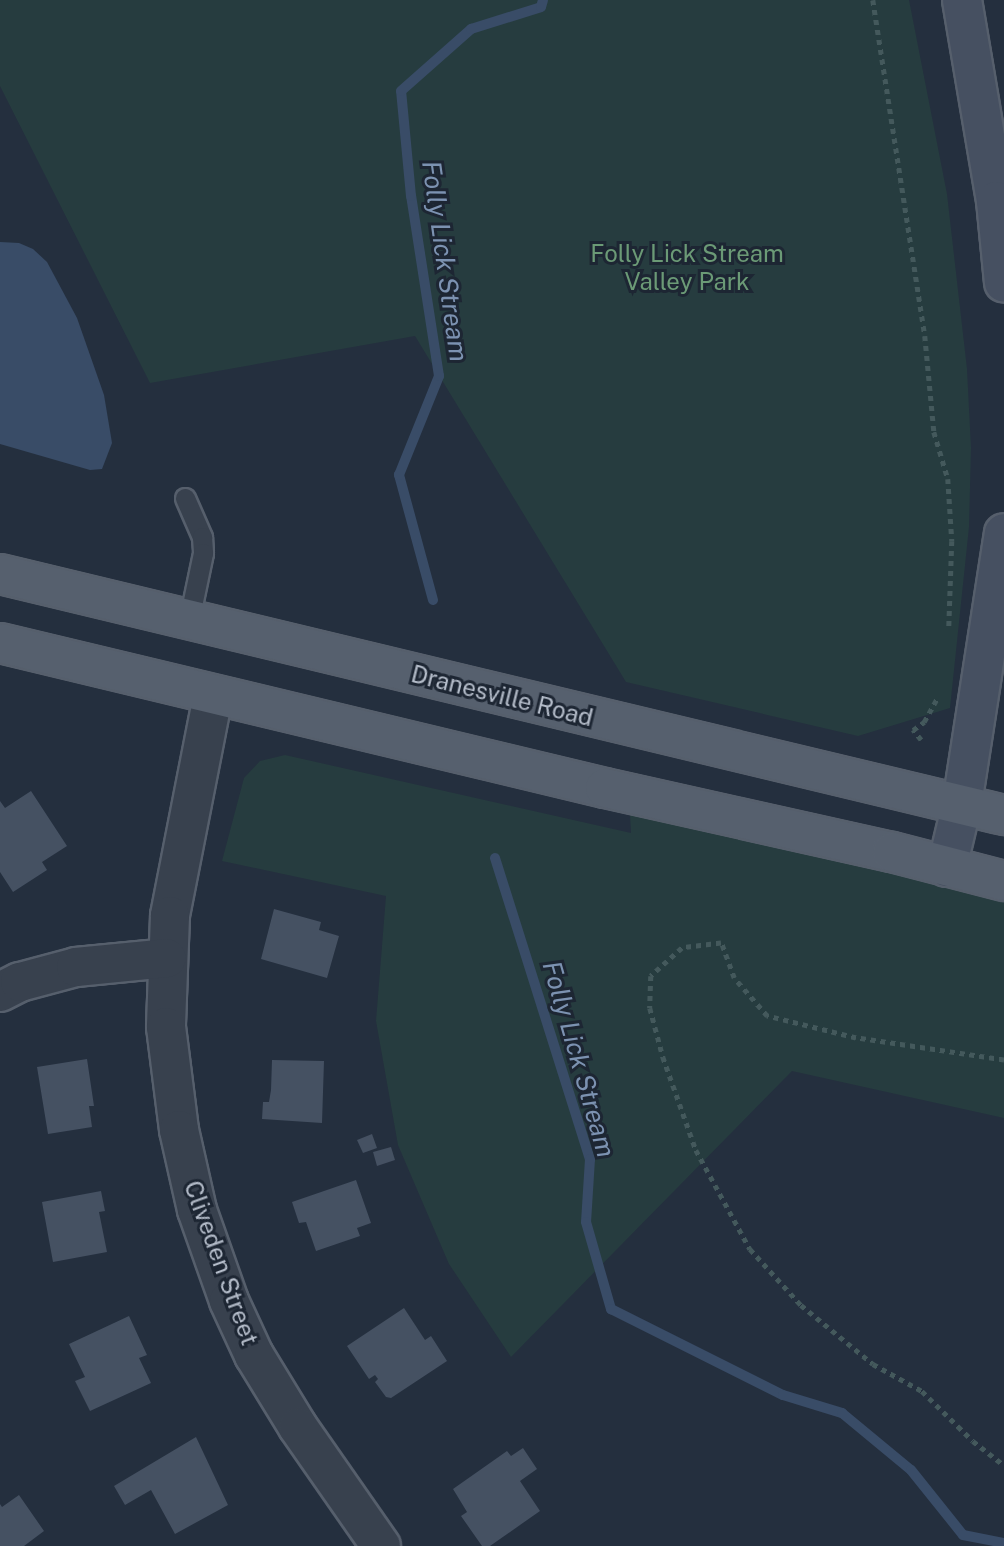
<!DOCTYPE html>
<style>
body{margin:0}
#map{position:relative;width:1004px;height:1546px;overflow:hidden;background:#242f3e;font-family:"Public Sans",sans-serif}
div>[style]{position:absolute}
.green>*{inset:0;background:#263c3f}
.water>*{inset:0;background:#394c67}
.stream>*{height:10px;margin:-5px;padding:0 5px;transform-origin:5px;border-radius:5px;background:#394c67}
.building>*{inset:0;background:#455162}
.path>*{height:4.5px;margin-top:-2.25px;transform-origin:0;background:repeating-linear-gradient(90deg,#44595c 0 5px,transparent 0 10px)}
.roads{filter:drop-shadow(2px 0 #565f6c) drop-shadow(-2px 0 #565f6c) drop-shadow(0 2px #565f6c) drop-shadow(0 -2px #565f6c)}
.lane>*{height:19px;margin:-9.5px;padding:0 9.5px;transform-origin:9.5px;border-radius:9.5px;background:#38414e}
.street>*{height:38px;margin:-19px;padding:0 19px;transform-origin:19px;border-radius:19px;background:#38414e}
.secondary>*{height:38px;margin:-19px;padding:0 19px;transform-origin:19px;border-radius:19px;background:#465061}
.primary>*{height:38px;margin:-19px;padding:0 19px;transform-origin:19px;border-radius:19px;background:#56606e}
span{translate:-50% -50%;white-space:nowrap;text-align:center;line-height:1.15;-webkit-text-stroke:6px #1d2633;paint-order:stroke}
.park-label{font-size:24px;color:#6b9a76}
.street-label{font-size:24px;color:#b4bcc9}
.water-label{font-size:26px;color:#7c92b1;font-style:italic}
</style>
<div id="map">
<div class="green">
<i style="clip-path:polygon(0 0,909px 0,947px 194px,967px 369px,971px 448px,969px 527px,950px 708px,858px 736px,626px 682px,415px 336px,150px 383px,0 86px)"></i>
<i style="clip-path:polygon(285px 755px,631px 833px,629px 794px,1004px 877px,1004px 1118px,792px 1071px,511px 1357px,449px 1264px,398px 1145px,376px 1021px,386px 896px,222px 861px,244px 778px,260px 761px)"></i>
</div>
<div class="water">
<i style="clip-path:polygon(0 242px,19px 243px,33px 249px,47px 262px,77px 318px,104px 395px,112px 443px,102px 469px,90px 470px,0 444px)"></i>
</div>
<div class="stream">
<i style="left:433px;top:600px;width:130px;rotate:-105.2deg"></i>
<i style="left:399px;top:475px;width:107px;rotate:-68deg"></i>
<i style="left:439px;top:376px;width:182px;rotate:-98.8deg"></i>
<i style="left:411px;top:196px;width:105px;rotate:-95.4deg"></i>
<i style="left:401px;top:91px;width:94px;rotate:-41.5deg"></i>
<i style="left:471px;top:29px;width:73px;rotate:-17.4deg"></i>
<i style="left:541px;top:7px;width:7px;rotate:-74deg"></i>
<i style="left:495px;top:858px;width:316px;rotate:72.5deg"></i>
<i style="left:590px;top:1159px;width:63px;rotate:93.6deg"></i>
<i style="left:586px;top:1222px;width:91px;rotate:74deg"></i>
<i style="left:611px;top:1309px;width:192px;rotate:26.6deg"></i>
<i style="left:783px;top:1395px;width:62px;rotate:17deg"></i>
<i style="left:842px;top:1413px;width:89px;rotate:39.6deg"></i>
<i style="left:911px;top:1470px;width:83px;rotate:51.3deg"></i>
<i style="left:963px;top:1535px;width:42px;rotate:11deg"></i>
</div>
<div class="building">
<i style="clip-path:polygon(31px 791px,67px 846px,42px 862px,47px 870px,13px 892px,0 872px,0 801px,5px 808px)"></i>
<i style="clip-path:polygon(274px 909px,321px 922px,319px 930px,339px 936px,327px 978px,261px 959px)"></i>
<i style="clip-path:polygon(87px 1059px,94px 1106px,89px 1106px,92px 1127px,48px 1134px,37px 1067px)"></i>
<i style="clip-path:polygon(272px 1060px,324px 1061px,322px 1123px,262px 1119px,263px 1102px,269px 1102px,271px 1090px)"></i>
<i style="clip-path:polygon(372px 1134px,377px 1148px,363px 1153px,357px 1140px)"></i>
<i style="clip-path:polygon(391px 1147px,395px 1160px,377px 1166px,373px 1152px)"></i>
<i style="clip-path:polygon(356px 1180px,371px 1223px,357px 1228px,360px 1236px,316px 1251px,306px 1222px,299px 1223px,292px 1202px)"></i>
<i style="clip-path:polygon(101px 1191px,105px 1211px,99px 1212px,107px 1252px,53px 1262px,42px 1202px)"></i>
<i style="clip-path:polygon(404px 1308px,425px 1340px,431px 1336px,447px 1361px,391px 1398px,386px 1397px,375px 1382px,378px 1379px,375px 1375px,369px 1379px,347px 1346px)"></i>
<i style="clip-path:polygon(129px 1316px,147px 1355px,139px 1358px,151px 1383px,90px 1411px,75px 1381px,85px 1377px,69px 1344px)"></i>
<i style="clip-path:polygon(196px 1437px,228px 1505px,175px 1534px,151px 1490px,125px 1505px,114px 1486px)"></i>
<i style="clip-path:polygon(523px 1448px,537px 1469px,520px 1481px,540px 1511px,490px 1546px,482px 1546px,461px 1516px,467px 1512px,453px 1489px,507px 1451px,511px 1456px)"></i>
<i style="clip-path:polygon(19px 1495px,44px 1531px,24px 1546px,0 1546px,0 1504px,2px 1507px)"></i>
</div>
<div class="path">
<i style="left:873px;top:0;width:340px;rotate:81.2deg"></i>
<i style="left:925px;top:336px;width:96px;rotate:84.6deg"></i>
<i style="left:934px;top:432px;width:49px;rotate:73.4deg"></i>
<i style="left:948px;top:479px;width:62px;rotate:86.3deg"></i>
<i style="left:952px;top:541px;width:85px;rotate:92deg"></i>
<i style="left:921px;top:740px;width:13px;rotate:-129deg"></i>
<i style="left:913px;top:730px;width:14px;rotate:-36deg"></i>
<i style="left:924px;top:722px;width:29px;rotate:-61deg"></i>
<i style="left:1004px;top:1060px;width:150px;rotate:-171.5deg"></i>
<i style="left:856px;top:1038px;width:92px;rotate:-166.1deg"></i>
<i style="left:767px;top:1016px;width:50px;rotate:-131deg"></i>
<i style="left:734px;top:978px;width:37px;rotate:-110deg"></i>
<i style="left:721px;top:943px;width:39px;rotate:173deg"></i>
<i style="left:682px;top:948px;width:42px;rotate:137.9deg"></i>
<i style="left:651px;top:976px;width:32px;rotate:92deg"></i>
<i style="left:650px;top:1008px;width:51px;rotate:75.1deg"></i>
<i style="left:663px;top:1057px;width:99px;rotate:70.5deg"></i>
<i style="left:696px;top:1150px;width:113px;rotate:61.4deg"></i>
<i style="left:750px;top:1249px;width:76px;rotate:47.7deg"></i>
<i style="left:801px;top:1305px;width:93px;rotate:39.3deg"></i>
<i style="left:873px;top:1364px;width:56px;rotate:28.9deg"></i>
<i style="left:922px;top:1391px;width:71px;rotate:44.4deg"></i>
<i style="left:973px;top:1441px;width:39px;rotate:38deg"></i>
</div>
<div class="roads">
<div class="lane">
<i style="left:185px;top:498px;width:43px;rotate:66.4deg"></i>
<i style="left:202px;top:537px;width:16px;rotate:86deg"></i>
<i style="left:203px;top:553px;width:68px;rotate:101.8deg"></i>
</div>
<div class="street">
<i style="left:213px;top:696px;width:224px;rotate:101.1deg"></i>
<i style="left:170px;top:916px;width:111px;rotate:92.1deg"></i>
<i style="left:166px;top:1027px;width:104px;rotate:82.8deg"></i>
<i style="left:179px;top:1130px;width:82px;rotate:77.3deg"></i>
<i style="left:197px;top:1210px;width:96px;rotate:70.6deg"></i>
<i style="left:229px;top:1301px;width:60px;rotate:65.2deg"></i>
<i style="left:254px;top:1355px;width:84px;rotate:58.6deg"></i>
<i style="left:298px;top:1427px;width:145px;rotate:55.1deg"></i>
<i style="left:0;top:992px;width:22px;rotate:-27deg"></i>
<i style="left:20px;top:982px;width:58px;rotate:-15deg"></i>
<i style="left:76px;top:967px;width:91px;rotate:-5.6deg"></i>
</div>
<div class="secondary">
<i style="left:962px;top:0;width:204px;rotate:80.4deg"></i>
<i style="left:996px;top:201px;width:82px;rotate:84.4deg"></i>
<i style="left:947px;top:867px;width:65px;rotate:-76.6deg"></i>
<i style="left:962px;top:804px;width:274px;rotate:-81.2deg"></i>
</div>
<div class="primary">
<i style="left:0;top:574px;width:1033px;rotate:13.5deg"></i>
<i style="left:0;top:643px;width:622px;rotate:13.48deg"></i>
<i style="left:605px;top:788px;width:294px;rotate:12.6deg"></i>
<i style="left:892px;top:852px;width:116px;rotate:14.5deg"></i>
</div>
</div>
<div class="park-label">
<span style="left:687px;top:268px">Folly Lick Stream<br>Valley Park</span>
</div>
<div class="street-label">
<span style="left:502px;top:696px;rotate:14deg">Dranesville Road</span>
<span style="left:221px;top:1263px;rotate:70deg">Cliveden Street</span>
</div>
<div class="water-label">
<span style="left:445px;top:261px;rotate:82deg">Folly Lick Stream</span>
<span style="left:579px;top:1059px;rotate:74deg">Folly Lick Stream</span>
</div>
</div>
